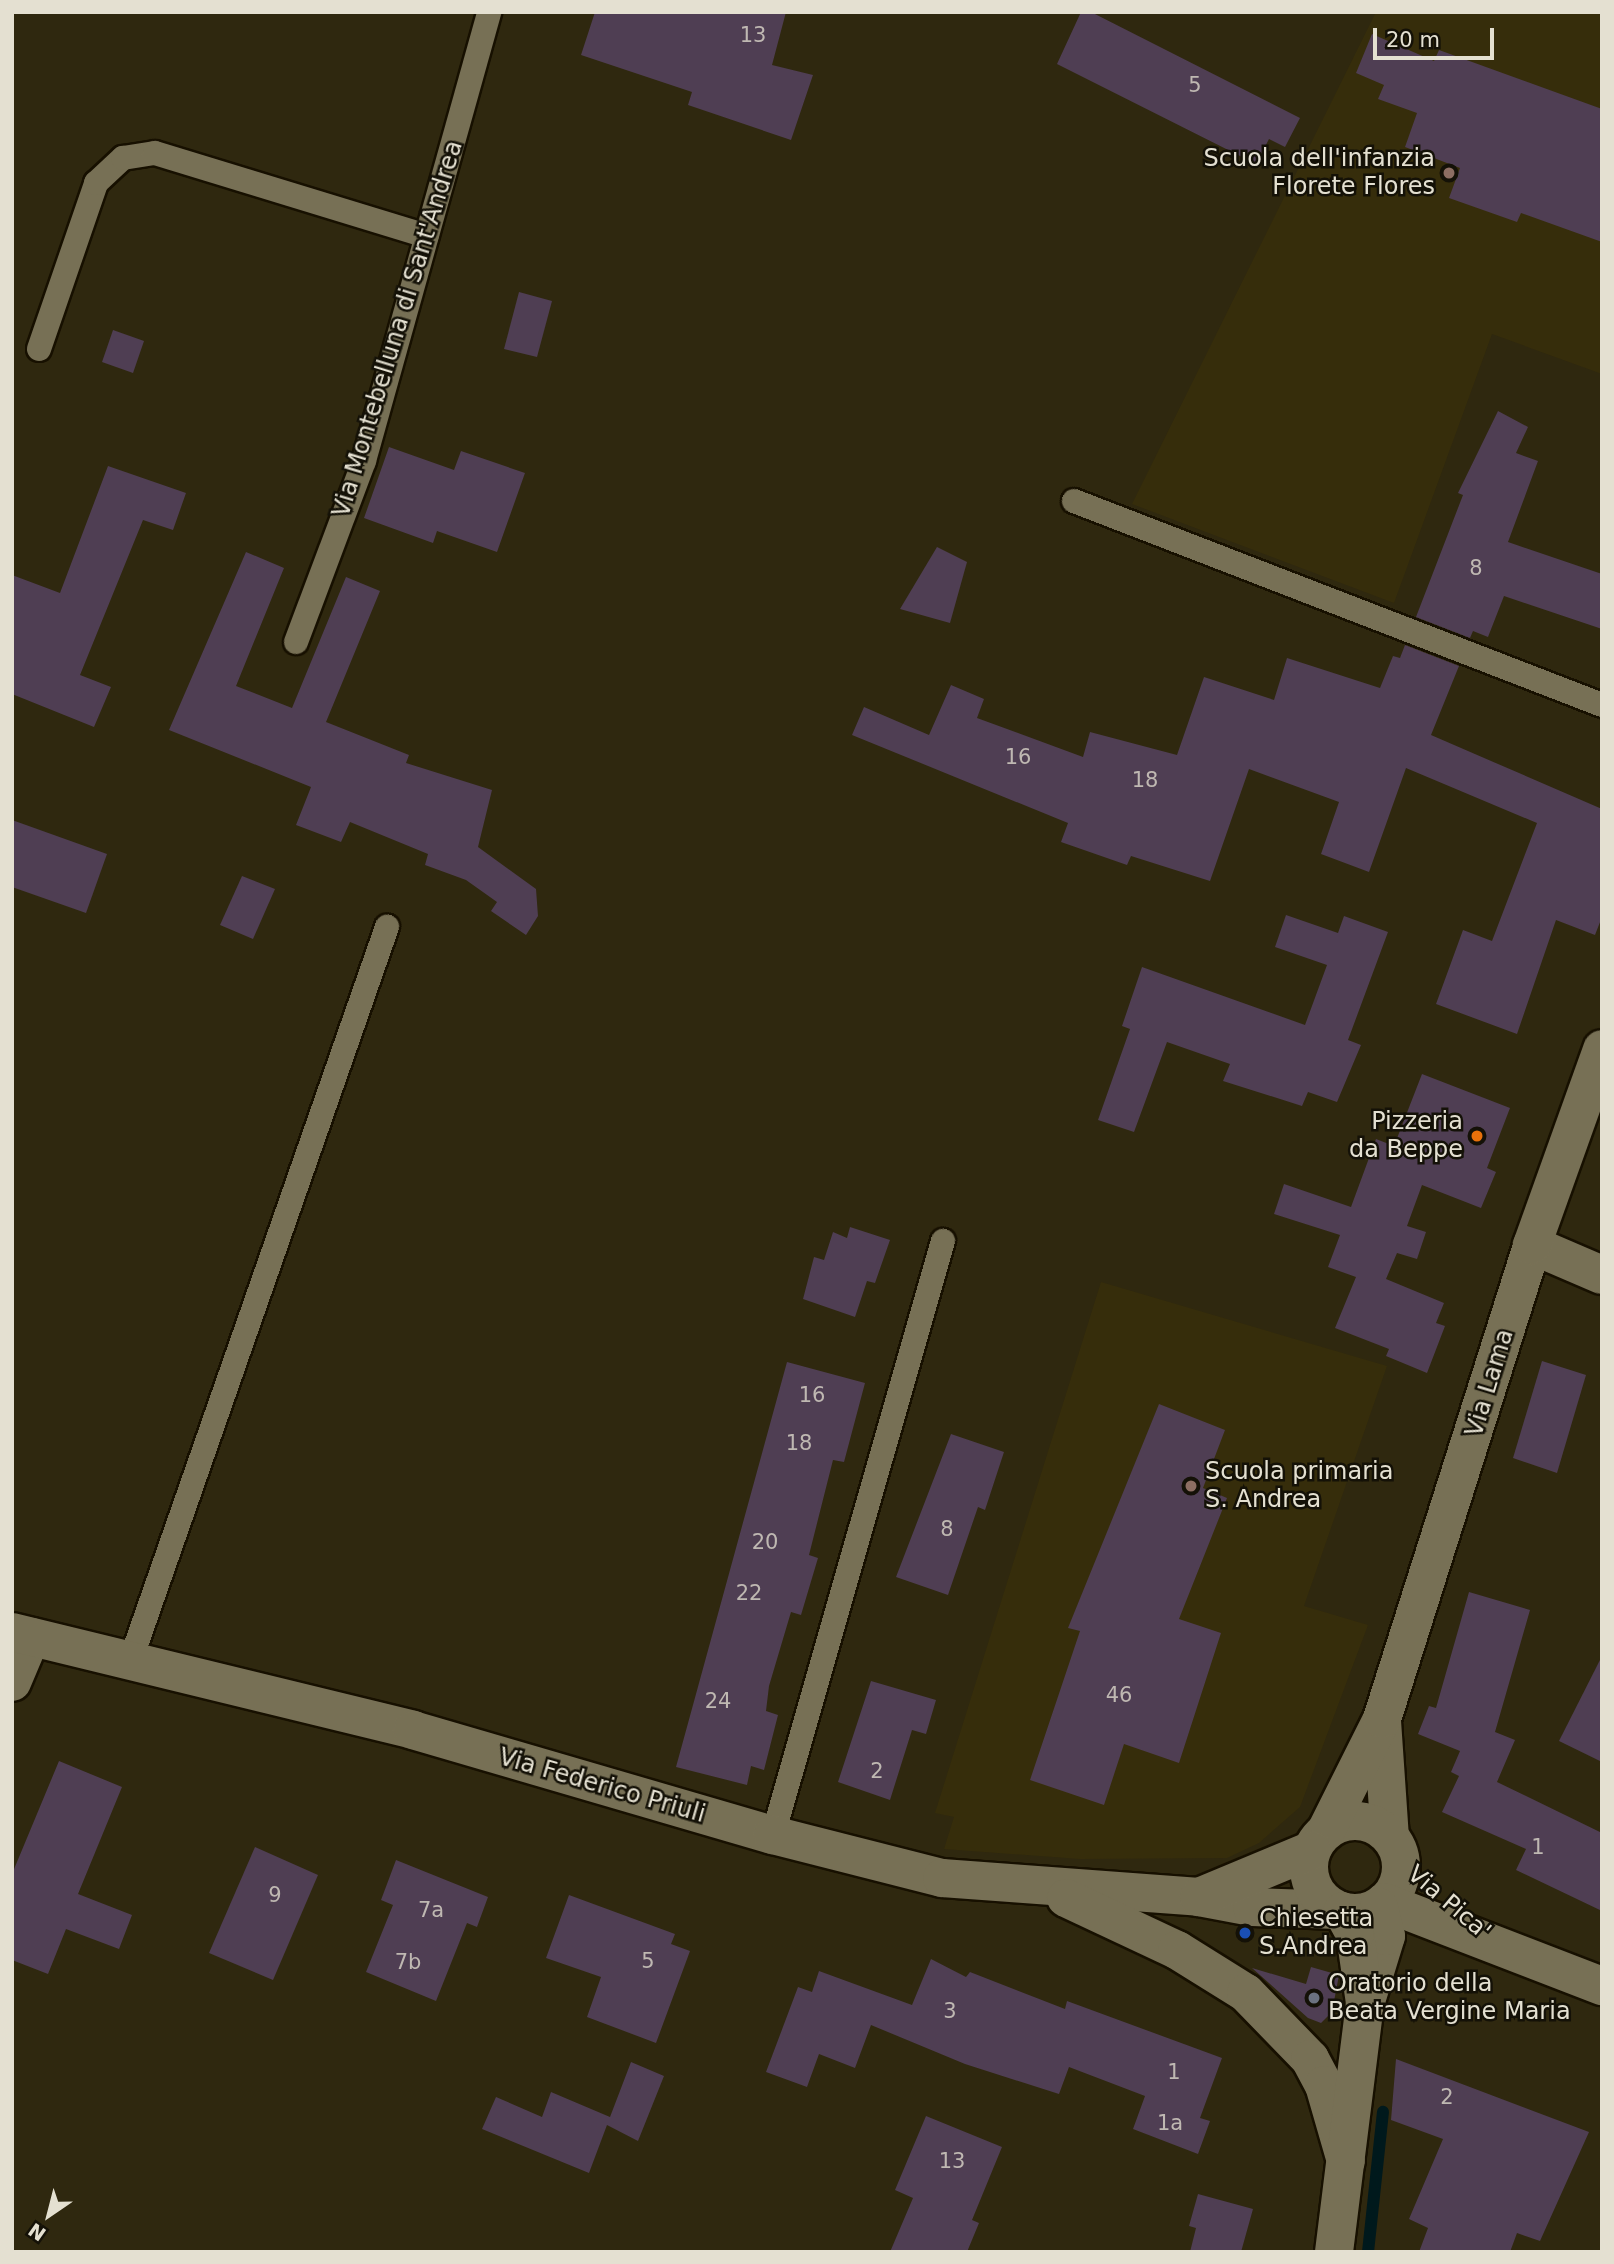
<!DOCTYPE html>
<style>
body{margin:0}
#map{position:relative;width:1614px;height:2264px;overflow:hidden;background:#2f280f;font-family:"DejaVu Sans",sans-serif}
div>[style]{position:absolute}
.built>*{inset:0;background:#362d0b}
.stream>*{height:12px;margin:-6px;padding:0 6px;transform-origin:6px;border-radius:6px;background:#00191c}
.building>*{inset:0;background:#4f3e53}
.roads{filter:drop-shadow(2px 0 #171000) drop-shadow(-2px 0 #171000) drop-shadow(0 2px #171000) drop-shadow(0 -2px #171000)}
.service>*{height:24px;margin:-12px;padding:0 12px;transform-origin:12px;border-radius:12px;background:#777055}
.minor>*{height:38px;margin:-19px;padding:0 19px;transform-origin:19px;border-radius:19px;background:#777055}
.tertiary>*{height:38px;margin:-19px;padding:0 19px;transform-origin:19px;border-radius:19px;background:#777055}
.tertiary>.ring{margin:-19px;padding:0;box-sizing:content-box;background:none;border:38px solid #777055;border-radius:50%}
.dots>*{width:19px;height:19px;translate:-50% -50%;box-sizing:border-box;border:4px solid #141107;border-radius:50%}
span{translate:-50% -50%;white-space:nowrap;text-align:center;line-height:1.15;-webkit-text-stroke:5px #141107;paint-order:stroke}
.number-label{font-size:21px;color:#bfb8b2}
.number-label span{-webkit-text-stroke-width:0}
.poi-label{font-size:24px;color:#e4e0d1}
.right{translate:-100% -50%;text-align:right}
.left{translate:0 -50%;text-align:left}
.street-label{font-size:24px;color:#e4e0d1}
.frame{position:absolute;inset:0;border:14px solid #e4e0d1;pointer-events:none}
.north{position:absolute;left:14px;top:2180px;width:70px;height:70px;-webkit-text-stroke:5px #141107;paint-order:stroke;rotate:215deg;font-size:19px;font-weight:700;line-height:28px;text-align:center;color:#e4e0d1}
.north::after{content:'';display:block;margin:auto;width:24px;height:32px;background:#e4e0d1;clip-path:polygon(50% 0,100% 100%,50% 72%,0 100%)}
.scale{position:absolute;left:1373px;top:28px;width:121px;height:32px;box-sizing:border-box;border:4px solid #e4e0d1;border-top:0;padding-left:9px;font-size:21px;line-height:24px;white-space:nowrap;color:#e4e0d1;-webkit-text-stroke:5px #141107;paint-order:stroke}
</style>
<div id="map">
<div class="built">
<i style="clip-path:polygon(1376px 12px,1602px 12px,1602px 374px,1492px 334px,1394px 603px,1132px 504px)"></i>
<i style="clip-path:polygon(1101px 1282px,1387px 1366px,1304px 1606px,1368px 1625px,1300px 1807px,1259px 1843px,1227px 1858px,1080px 1859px,944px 1849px,954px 1817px,935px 1813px)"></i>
</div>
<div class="stream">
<i style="left:1368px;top:2252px;width:141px;rotate:-83.9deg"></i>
</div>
<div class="building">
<i style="clip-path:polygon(595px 12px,786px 12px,772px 65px,813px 75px,791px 140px,688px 105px,692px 92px,581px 55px)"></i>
<i style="clip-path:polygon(1081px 12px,1091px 12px,1300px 118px,1285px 147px,1269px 139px,1256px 164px,1057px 64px)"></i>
<i style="clip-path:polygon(1372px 34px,1434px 61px,1439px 50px,1602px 109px,1602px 242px,1521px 213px,1517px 222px,1449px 198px,1460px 168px,1405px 147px,1417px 113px,1378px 99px,1384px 85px,1356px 73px)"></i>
<i style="clip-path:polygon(519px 292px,552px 301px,537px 357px,504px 349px)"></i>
<i style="clip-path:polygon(113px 330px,144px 341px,133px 373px,102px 362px)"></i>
<i style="clip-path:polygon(1498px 411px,1528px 427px,1516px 453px,1538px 461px,1508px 542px,1602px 574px,1602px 629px,1504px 596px,1488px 637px,1473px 631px,1470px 638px,1416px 617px,1463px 495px,1458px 493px)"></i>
<i style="clip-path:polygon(389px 447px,454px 470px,461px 451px,525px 473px,497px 552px,437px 531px,433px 543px,364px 518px)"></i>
<i style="clip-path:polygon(108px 466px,186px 493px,173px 530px,143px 520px,80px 675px,111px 687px,94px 727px,12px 694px,12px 575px,60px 593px)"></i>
<i style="clip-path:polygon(937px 547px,967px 562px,950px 623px,900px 609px)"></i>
<i style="clip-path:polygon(246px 552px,284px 568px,236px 686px,292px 708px,346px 577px,380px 591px,326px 722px,409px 755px,406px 763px,492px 790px,478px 847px,536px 889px,538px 916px,526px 935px,491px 911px,497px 902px,466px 880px,425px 865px,428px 854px,350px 822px,341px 842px,296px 825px,311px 787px,169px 730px)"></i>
<i style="clip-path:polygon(1405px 645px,1459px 666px,1431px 735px,1602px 809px,1602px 917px,1595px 935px,1556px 920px,1517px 1034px,1436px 1004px,1463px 930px,1492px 941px,1537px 823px,1406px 768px,1369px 872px,1321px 854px,1339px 802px,1249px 769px,1210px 881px,1131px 856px,1127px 865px,1061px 842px,1068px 823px,852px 735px,864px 707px,929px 735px,951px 685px,984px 699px,977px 718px,1083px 757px,1090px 732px,1177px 755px,1204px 677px,1274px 700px,1287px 658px,1380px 688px,1393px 656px,1400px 658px)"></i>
<i style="clip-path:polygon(12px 820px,107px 854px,86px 913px,12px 887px)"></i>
<i style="clip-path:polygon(242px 876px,275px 889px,253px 939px,220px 925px)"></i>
<i style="clip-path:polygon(1286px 915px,1338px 933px,1344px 916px,1388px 932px,1348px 1040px,1361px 1045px,1337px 1102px,1308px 1092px,1302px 1106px,1223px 1081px,1230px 1064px,1167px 1042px,1134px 1132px,1098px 1120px,1130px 1029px,1122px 1026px,1142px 967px,1305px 1025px,1327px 965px,1275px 947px)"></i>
<i style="clip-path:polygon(1422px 1074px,1510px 1108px,1487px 1168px,1496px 1172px,1481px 1208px,1422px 1185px,1407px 1226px,1426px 1232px,1417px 1259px,1397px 1253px,1386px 1279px,1444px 1303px,1436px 1323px,1445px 1326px,1427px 1373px,1386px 1356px,1389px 1349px,1335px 1328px,1356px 1277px,1328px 1267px,1340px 1235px,1274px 1214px,1284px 1184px,1351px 1207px,1376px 1139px,1394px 1146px)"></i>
<i style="clip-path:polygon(850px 1227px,890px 1240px,875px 1283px,867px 1281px,855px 1317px,803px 1299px,814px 1257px,824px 1260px,833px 1232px,847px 1238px)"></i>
<i style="clip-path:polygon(1542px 1361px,1586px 1375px,1557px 1473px,1513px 1458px)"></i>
<i style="clip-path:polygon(787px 1362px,865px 1383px,844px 1462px,833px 1460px,809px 1555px,818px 1558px,801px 1615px,791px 1612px,769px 1686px,766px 1711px,778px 1715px,764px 1770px,751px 1766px,747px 1785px,676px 1767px)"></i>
<i style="clip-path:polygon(1159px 1404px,1225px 1430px,1203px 1488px,1227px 1498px,1179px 1619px,1221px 1633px,1179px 1763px,1124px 1744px,1104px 1805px,1030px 1780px,1080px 1631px,1068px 1628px)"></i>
<i style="clip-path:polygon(951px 1434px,1004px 1452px,985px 1510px,978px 1507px,948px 1595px,896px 1577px)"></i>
<i style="clip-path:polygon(1469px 1592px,1530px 1610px,1495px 1732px,1515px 1740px,1497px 1782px,1602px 1833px,1602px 1911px,1516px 1870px,1526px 1849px,1442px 1812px,1459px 1776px,1451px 1772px,1460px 1751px,1418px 1734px,1429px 1706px,1436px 1708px)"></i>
<i style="clip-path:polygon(1602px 1656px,1602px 1762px,1559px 1741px)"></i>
<i style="clip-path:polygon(871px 1681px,936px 1700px,926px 1734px,912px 1730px,890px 1800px,838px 1782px)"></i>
<i style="clip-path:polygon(59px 1761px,122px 1787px,78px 1894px,132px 1915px,119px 1949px,66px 1929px,48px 1974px,12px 1960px,12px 1874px)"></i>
<i style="clip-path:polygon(255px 1847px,318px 1875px,273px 1980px,209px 1953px)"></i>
<i style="clip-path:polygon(396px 1860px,488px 1897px,477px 1927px,467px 1923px,436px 2001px,366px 1972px,393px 1905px,381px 1900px)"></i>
<i style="clip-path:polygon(569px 1895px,675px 1934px,671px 1944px,690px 1951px,656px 2043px,587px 2017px,601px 1977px,546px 1958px)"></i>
<i style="clip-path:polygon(931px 1959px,966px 1977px,970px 1972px,1065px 2009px,1067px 2001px,1222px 2058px,1200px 2118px,1210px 2121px,1198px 2154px,1133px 2129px,1145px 2096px,1069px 2067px,1059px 2094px,965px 2064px,871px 2025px,855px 2068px,819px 2054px,807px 2087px,766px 2072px,798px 1987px,812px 1992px,819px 1971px,912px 2005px)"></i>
<i style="clip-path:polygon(1311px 1967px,1339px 1975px,1332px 2012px,1321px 2023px,1308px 2018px,1252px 1968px,1306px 1984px)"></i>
<i style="clip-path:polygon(1396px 2059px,1589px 2132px,1540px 2241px,1517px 2233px,1510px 2252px,1419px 2252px,1428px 2228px,1409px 2219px,1443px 2139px,1391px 2120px)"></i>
<i style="clip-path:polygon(631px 2062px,664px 2076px,638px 2141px,607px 2125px,589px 2173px,482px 2129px,496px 2097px,542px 2117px,551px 2092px,610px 2117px)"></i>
<i style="clip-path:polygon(926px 2116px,1002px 2147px,972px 2220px,979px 2223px,967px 2252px,890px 2252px,913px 2198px,895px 2190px)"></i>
<i style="clip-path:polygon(1198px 2194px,1253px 2209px,1241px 2252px,1190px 2252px,1196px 2228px,1189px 2226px)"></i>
</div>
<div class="roads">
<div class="service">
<i style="left:39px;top:349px;width:176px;rotate:-71deg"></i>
<i style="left:96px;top:183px;width:37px;rotate:-43deg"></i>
<i style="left:123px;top:158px;width:32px;rotate:-9deg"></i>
<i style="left:155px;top:153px;width:284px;rotate:17deg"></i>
<i style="left:1074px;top:501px;width:566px;rotate:21.12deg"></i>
<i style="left:296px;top:642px;width:193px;rotate:-69.4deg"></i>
<i style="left:364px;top:461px;width:466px;rotate:-74.4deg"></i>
<i style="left:130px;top:1662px;width:779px;rotate:-70.73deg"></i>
<i style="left:773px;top:1835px;width:618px;rotate:-74.03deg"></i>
</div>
<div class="minor">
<i style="left:1532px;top:1245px;width:76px;rotate:23.2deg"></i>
<i style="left:12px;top:1682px;width:49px;rotate:-67.1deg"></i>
</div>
<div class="tertiary">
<i style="left:12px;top:1632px;width:413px;rotate:13.7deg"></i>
<i style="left:413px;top:1730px;width:375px;rotate:16.3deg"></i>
<i style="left:773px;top:1835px;width:174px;rotate:14.3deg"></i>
<i style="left:942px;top:1878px;width:258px;rotate:4.2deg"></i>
<i style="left:1199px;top:1897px;width:54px;rotate:10.7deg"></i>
<i style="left:1252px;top:1907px;width:86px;rotate:2deg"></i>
<i style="left:1382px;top:1721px;width:116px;rotate:86.1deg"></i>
<i class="ring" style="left:1309px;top:1821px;width:54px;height:54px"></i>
<i style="left:1327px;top:1829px;width:123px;rotate:-63.4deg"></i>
<i style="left:1382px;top:1719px;width:497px;rotate:-72.4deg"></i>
<i style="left:1532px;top:1245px;width:208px;rotate:-70.3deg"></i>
<i style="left:1199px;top:1897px;width:122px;rotate:-22.6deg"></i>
<i style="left:1066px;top:1898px;width:123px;rotate:25.1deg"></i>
<i style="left:1177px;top:1950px;width:81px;rotate:31.9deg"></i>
<i style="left:1246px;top:1993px;width:92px;rotate:45.9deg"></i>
<i style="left:1310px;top:2059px;width:30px;rotate:62deg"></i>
<i style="left:1324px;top:2085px;width:79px;rotate:73.9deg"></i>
<i style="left:1384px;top:1902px;width:234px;rotate:21.1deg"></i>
<i style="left:1367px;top:1998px;width:65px;rotate:-73deg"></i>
<i style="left:1386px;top:1936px;width:30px;rotate:-104deg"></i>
<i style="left:1334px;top:2252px;width:251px;rotate:-82.9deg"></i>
<i style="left:1365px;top:2003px;width:70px;rotate:-98.2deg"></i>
<i style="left:1355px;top:1934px;width:26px;rotate:-119deg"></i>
</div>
</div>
<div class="dots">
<i style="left:1449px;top:173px;background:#8d6e63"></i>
<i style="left:1477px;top:1136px;background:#e8710a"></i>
<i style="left:1191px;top:1486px;background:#8d6e63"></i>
<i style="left:1245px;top:1933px;background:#1a4fb4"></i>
<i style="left:1314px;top:1998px;background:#6b7280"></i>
</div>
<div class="number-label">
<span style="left:753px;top:35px">13</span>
<span style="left:1195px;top:85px">5</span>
<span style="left:1476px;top:568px">8</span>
<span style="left:1018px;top:757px">16</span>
<span style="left:1145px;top:780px">18</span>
<span style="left:812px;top:1395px">16</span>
<span style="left:799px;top:1443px">18</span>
<span style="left:947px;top:1529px">8</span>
<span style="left:765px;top:1542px">20</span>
<span style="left:749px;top:1593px">22</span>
<span style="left:1119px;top:1695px">46</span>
<span style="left:718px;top:1701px">24</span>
<span style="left:877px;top:1771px">2</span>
<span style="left:1538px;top:1847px">1</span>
<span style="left:275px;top:1895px">9</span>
<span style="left:431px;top:1910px">7a</span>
<span style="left:648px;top:1961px">5</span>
<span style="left:408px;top:1962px">7b</span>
<span style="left:950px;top:2011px">3</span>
<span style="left:1174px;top:2072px">1</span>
<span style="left:1447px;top:2097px">2</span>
<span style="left:1170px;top:2123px">1a</span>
<span style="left:952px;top:2161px">13</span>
</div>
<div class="poi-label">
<span class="right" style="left:1435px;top:173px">Scuola dell'infanzia<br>Florete Flores</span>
<span class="right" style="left:1463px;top:1136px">Pizzeria<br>da Beppe</span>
<span class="left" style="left:1205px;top:1486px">Scuola primaria<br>S. Andrea</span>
<span class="left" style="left:1259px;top:1933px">Chiesetta<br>S.Andrea</span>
<span class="left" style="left:1328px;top:1998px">Oratorio della<br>Beata Vergine Maria</span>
</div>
<div class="street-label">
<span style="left:398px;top:329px;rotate:-73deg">Via Montebelluna di Sant'Andrea</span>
<span style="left:1490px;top:1383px;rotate:-73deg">Via Lama</span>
<span style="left:602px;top:1786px;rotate:16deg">Via Federico Priuli</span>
<span style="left:1449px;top:1903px;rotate:40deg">Via Pica'</span>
</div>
<div class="frame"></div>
<div class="north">N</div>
<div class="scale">20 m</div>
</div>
